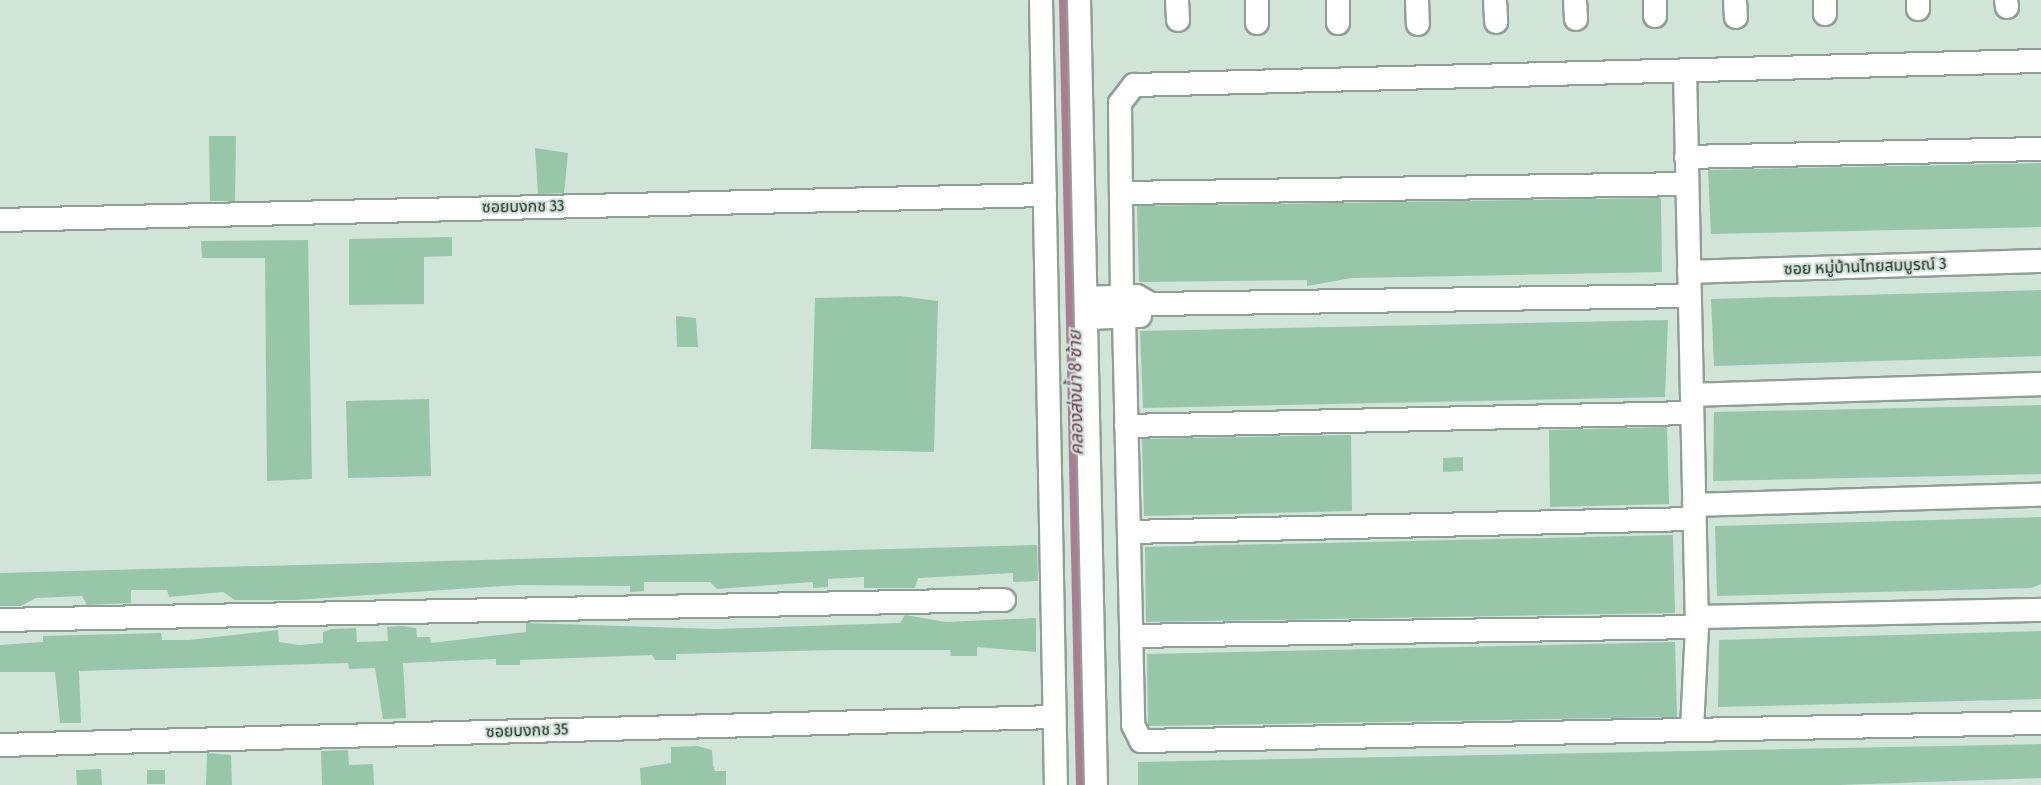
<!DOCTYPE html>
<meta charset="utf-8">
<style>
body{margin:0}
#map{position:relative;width:2041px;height:785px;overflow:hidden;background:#d1e4d8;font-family:"Fira Sans Condensed","Noto Sans Thai",sans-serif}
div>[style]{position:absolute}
.canal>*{height:18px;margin:-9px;padding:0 9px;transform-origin:9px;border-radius:9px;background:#ab7d92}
.building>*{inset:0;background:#98c6a9}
.roads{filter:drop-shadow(2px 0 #8ea094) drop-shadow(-2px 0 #8ea094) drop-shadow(0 2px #8ea094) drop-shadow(0 -2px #8ea094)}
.minor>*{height:22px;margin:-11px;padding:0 11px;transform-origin:11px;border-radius:11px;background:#fff}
span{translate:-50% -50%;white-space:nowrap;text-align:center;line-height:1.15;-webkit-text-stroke:4.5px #d1e4d8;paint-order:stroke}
.street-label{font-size:16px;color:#1d2420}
.water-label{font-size:18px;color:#6f3453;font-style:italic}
</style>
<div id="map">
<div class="canal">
<i style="left:1068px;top:0;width:785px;rotate:88.76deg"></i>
</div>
<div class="building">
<i style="clip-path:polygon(209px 136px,236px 136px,235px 201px,210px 201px)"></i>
<i style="clip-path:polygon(535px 148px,568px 153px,564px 193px,538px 194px)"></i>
<i style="clip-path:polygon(2041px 163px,2041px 227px,1711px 234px,1708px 170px)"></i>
<i style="clip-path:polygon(1661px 198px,1662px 272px,1352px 278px,1307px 286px,1307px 280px,1139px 282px,1137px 206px)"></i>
<i style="clip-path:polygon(452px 237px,452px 256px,424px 257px,424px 304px,349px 305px,349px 239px)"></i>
<i style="clip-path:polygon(308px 240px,312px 479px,267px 481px,265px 258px,202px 258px,201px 241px)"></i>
<i style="clip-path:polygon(2041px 290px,2041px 356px,1714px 366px,1711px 299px)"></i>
<i style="clip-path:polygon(900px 296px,938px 301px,934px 452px,811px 449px,815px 298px)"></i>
<i style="clip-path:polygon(676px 316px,696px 318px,698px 347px,677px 347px)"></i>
<i style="clip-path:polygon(1668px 320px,1665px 397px,1143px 408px,1140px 331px)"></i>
<i style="clip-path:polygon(429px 399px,431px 476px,348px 478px,346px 401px)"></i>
<i style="clip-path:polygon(2041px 405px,2041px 474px,1713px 481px,1714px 412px)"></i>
<i style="clip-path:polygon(1667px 427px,1669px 504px,1550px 507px,1549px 430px)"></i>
<i style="clip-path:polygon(1351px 435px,1352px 511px,1144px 516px,1142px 439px)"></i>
<i style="clip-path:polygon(1463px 457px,1463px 471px,1443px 472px,1443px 458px)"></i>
<i style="clip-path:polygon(2041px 517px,2041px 584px,2031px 588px,1717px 596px,1715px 526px)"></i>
<i style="clip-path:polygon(1673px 535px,1675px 613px,1146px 622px,1145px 547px)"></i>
<i style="clip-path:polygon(1037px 545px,1038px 581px,1013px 582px,1013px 573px,918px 578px,915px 588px,864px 588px,864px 577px,828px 579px,828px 587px,813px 588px,813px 582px,717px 589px,710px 582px,644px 582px,644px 591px,630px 592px,630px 586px,519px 585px,294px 600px,235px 600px,223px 592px,169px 597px,167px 590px,131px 590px,131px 603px,87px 605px,82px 596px,36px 598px,21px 606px,0 606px,0 573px)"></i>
<i style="clip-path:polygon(905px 615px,946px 622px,1036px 618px,1036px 652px,977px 647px,977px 656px,951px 656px,950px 650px,836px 650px,676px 654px,676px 660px,655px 660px,652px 655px,520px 660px,520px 665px,496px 665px,496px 659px,403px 663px,406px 718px,383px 719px,375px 668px,349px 669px,348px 663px,79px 671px,81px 723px,60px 723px,55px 672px,0 672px,0 645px,43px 642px,43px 636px,161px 633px,162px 640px,189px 640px,278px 630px,279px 642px,299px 645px,323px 643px,323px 632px,331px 629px,356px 628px,357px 642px,388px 641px,387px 627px,402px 626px,416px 628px,417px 637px,430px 637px,431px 643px,526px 632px,526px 623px,716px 629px,900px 623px)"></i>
<i style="clip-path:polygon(2041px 631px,2041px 699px,1718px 707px,1719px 640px)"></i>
<i style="clip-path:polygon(1675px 642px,1677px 717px,1148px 726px,1147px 654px)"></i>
<i style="clip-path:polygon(2041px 744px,2041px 778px,1839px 785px,1138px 785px,1138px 762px)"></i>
<i style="clip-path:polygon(697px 746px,712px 750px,713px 765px,715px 771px,726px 771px,726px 785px,641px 785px,640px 768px,671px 763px,671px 747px)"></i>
<i style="clip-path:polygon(348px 750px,349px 765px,373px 764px,374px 785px,322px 785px,321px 751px)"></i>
<i style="clip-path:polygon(207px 753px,231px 755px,232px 785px,206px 785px)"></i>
<i style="clip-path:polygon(101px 769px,102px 785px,77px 785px,76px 770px)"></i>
<i style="clip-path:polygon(147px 770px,165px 770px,165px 784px,147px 784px)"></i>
</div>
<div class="roads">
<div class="minor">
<i style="left:1041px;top:0;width:785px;rotate:88.91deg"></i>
<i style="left:1079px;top:0;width:785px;rotate:88.76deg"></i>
<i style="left:1177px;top:0;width:20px;rotate:87deg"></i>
<i style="left:1257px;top:0;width:23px;rotate:90deg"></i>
<i style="left:1338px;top:0;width:23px;rotate:90deg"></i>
<i style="left:1417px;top:0;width:24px;rotate:88deg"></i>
<i style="left:1495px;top:0;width:22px;rotate:87deg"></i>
<i style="left:1575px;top:0;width:19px;rotate:87deg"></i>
<i style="left:1655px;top:0;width:16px;rotate:90deg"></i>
<i style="left:1735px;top:0;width:17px;rotate:87deg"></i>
<i style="left:1825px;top:0;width:14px;rotate:90deg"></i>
<i style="left:1918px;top:0;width:9px;rotate:90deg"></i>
<i style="left:2006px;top:0;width:7px;rotate:82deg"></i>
<i style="left:1685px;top:70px;width:557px;rotate:88.77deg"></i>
<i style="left:1697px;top:627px;width:102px;rotate:92.8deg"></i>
<i style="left:1686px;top:157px;width:355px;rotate:-1.3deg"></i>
<i style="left:1122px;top:193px;width:565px;rotate:-0.91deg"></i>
<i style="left:0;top:220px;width:1045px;rotate:-1.37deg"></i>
<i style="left:1689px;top:272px;width:352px;rotate:-1.8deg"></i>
<i style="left:1122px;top:296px;width:193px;rotate:-90.6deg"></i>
<i style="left:1120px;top:103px;width:23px;rotate:-52deg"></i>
<i style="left:1134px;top:85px;width:907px;rotate:-1.52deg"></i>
<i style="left:1086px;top:298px;width:51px;rotate:-2.2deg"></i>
<i style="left:1137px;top:296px;width:16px;rotate:30deg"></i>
<i style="left:1151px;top:304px;width:538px;rotate:-0.85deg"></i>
<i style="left:1124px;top:317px;width:408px;rotate:88.7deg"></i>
<i style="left:1133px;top:725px;width:18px;rotate:63deg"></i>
<i style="left:1141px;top:741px;width:900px;rotate:-1.15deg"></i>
<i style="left:1086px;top:318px;width:54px;rotate:-2.1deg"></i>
<i style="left:1692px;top:395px;width:349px;rotate:-1.8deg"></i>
<i style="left:1126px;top:426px;width:566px;rotate:-1.32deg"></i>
<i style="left:1694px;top:505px;width:347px;rotate:-1.7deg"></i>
<i style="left:1129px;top:532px;width:565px;rotate:-1.32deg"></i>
<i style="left:1697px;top:617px;width:344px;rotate:-1.2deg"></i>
<i style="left:0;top:620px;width:1004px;rotate:-1.14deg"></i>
<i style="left:1131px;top:636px;width:566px;rotate:-0.91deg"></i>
<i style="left:0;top:745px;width:1053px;rotate:-1.52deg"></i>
</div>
</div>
<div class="street-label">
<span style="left:523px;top:207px;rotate:-1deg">ซอยบงกช 33</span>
<span style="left:1865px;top:267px;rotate:-2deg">ซอย หมู่บ้านไทยสมบูรณ์ 3</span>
<span style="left:527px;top:731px;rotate:-2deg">ซอยบงกช 35</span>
</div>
<div class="water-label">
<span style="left:1076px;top:393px;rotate:-91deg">คลองส่งน้ำ 8 ซ้าย</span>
</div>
</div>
